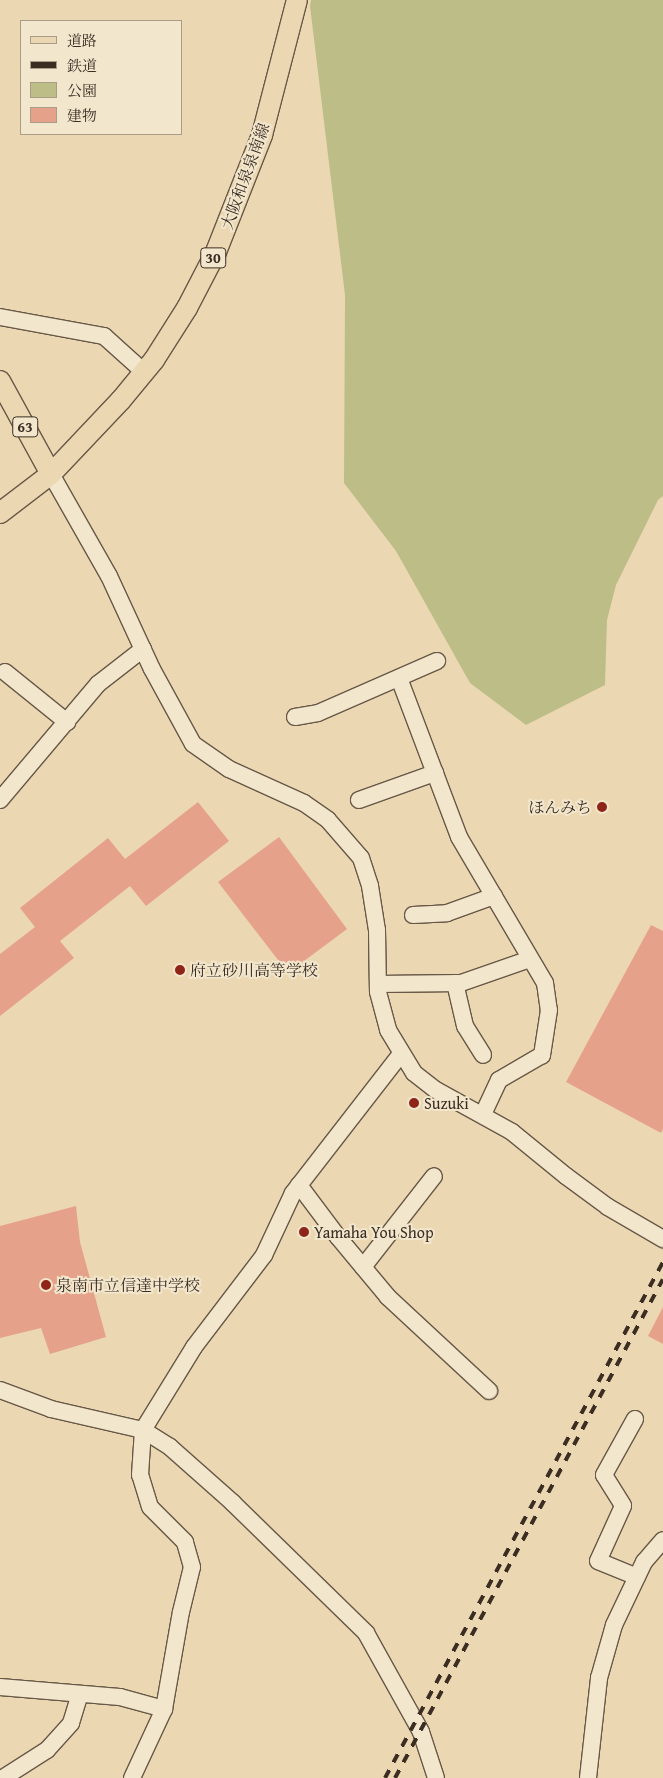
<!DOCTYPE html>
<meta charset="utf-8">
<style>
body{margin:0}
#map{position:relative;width:663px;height:1778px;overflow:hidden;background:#ebd8b2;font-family:"Gentium Book Plus","Noto Serif JP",serif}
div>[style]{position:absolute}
.green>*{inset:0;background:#bdbd88}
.building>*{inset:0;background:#e6a18a}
.roads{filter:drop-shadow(1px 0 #685847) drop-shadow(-1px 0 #685847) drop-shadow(0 1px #685847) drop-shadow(0 -1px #685847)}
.minor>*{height:16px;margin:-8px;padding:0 8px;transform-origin:8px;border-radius:8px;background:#f2e6cd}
.major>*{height:20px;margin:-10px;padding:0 10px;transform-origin:10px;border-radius:10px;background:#ebd8b2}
.rail>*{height:4px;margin-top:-2px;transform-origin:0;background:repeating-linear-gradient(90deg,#3c2d23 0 9px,transparent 0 18px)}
.dots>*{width:14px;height:14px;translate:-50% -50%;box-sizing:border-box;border:2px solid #f2e6cd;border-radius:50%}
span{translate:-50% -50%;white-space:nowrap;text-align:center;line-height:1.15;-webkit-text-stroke:4px #f2e6cd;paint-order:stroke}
.shield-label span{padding:1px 4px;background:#f2e6cd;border:1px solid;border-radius:4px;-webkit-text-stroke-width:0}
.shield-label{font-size:15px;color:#3c2d23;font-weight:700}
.street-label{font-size:16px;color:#3c2d23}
.poi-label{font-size:16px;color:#3c2d23}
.right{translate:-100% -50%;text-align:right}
.left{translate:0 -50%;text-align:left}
.legend{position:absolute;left:20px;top:20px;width:162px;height:115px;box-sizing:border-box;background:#f2e6cd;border:1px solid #a99c89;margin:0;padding:6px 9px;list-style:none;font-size:15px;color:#3c2d23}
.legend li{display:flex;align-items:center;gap:10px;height:25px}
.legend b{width:25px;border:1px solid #a99c89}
</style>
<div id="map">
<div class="green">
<i style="clip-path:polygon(311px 0,663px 0,663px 496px,658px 500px,616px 585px,607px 620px,605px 685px,526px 725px,470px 683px,396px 551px,344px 483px,345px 295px,310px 6px)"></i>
</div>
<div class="building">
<i style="clip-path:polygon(198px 802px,229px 841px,146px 906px,130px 886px,60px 941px,74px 958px,0 1016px,0 954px,35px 927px,20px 908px,108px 838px,125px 859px)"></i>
<i style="clip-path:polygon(279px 837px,347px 929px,288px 973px,218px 882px)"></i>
<i style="clip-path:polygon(651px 925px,663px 931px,663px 1129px,661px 1133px,566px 1082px)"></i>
<i style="clip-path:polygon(76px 1206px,80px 1242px,106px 1337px,50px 1354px,41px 1328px,0 1338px,0 1226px)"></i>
<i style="clip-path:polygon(663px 1307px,663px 1344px,648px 1336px)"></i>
</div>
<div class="roads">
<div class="minor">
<i style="left:0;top:317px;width:106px;rotate:10.4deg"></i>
<i style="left:104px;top:336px;width:54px;rotate:42deg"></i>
<i style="left:51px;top:474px;width:117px;rotate:60.4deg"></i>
<i style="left:109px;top:576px;width:102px;rotate:65.2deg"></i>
<i style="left:152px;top:669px;width:85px;rotate:61.3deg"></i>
<i style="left:193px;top:744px;width:44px;rotate:34.8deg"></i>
<i style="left:229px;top:769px;width:82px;rotate:24.4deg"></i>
<i style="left:304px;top:803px;width:29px;rotate:35deg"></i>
<i style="left:328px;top:820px;width:50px;rotate:49deg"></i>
<i style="left:361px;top:858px;width:29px;rotate:72deg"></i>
<i style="left:370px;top:886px;width:45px;rotate:81deg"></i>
<i style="left:377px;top:930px;width:62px;rotate:89.1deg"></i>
<i style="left:378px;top:992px;width:39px;rotate:75deg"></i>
<i style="left:388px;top:1030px;width:50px;rotate:58.8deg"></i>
<i style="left:414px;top:1073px;width:28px;rotate:38deg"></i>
<i style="left:436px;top:1090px;width:87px;rotate:28.9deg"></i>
<i style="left:512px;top:1132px;width:70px;rotate:39.2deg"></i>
<i style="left:566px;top:1176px;width:52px;rotate:36.4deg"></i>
<i style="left:608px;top:1207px;width:64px;rotate:30.2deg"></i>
<i style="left:5px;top:672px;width:80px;rotate:38.9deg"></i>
<i style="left:399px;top:678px;width:170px;rotate:69.3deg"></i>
<i style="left:459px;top:837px;width:169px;rotate:59.5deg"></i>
<i style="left:545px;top:983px;width:27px;rotate:82deg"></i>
<i style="left:549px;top:1010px;width:46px;rotate:98.8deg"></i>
<i style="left:542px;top:1055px;width:50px;rotate:149.8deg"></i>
<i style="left:499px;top:1080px;width:38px;rotate:115deg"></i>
<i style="left:295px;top:717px;width:23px;rotate:-10deg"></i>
<i style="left:318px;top:713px;width:130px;rotate:-23.6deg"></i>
<i style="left:0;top:800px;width:152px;rotate:-49.8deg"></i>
<i style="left:98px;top:684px;width:57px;rotate:-37.9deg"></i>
<i style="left:359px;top:800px;width:81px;rotate:-19.6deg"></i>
<i style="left:413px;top:915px;width:34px;rotate:-3deg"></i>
<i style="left:447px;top:913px;width:50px;rotate:-19.9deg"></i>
<i style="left:455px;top:983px;width:44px;rotate:76.9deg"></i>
<i style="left:465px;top:1026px;width:34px;rotate:58deg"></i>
<i style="left:378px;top:984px;width:83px;rotate:-0.7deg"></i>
<i style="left:461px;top:983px;width:73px;rotate:-19.2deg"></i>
<i style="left:299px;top:1185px;width:65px;rotate:53.1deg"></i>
<i style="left:338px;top:1237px;width:78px;rotate:50.2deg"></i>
<i style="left:388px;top:1297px;width:138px;rotate:42.9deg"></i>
<i style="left:363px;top:1267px;width:115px;rotate:-52deg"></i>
<i style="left:0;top:1390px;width:54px;rotate:20.4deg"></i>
<i style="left:51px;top:1409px;width:94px;rotate:12.9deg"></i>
<i style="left:143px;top:1430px;width:32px;rotate:32deg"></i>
<i style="left:170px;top:1447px;width:84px;rotate:41.6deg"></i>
<i style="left:233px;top:1503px;width:186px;rotate:44.3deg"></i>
<i style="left:366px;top:1633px;width:113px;rotate:60.9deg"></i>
<i style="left:421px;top:1732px;width:48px;rotate:71.9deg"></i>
<i style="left:635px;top:1419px;width:64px;rotate:119deg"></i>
<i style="left:604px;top:1475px;width:36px;rotate:58deg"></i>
<i style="left:623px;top:1506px;width:60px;rotate:114.4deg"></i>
<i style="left:598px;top:1561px;width:42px;rotate:22.3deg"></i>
<i style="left:0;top:1687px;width:120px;rotate:4.8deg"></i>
<i style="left:120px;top:1697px;width:46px;rotate:15.3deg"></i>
<i style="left:3px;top:1778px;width:52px;rotate:-32.5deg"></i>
<i style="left:47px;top:1750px;width:36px;rotate:-48deg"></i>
<i style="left:71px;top:1723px;width:28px;rotate:-73deg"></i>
<i style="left:132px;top:1778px;width:76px;rotate:-65.1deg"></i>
<i style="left:164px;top:1709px;width:98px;rotate:-80.1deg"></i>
<i style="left:181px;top:1612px;width:46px;rotate:-76.3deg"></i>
<i style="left:192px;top:1567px;width:26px;rotate:-106deg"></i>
<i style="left:185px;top:1542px;width:49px;rotate:-135deg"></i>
<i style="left:150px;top:1507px;width:34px;rotate:-107deg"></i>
<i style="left:140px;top:1475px;width:45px;rotate:-86.2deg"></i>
<i style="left:143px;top:1430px;width:97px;rotate:-58.4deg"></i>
<i style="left:194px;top:1347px;width:116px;rotate:-52.7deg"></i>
<i style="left:264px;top:1255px;width:68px;rotate:-64.9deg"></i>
<i style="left:293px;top:1193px;width:176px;rotate:-52.2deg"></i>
<i style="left:588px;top:1778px;width:101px;rotate:-83.7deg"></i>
<i style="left:599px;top:1678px;width:55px;rotate:-74.2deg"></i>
<i style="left:614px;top:1625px;width:70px;rotate:-64.5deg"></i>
<i style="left:644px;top:1562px;width:29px;rotate:-49deg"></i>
</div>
<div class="major">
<i style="left:0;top:381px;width:106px;rotate:61.3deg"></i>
<i style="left:0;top:513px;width:64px;rotate:-37.4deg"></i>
<i style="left:51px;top:474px;width:102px;rotate:-46.6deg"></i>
<i style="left:121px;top:400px;width:52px;rotate:-50.5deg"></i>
<i style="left:154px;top:360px;width:62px;rotate:-57.6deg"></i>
<i style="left:187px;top:308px;width:63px;rotate:-62.6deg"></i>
<i style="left:216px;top:252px;width:126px;rotate:-68.5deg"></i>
<i style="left:262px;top:135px;width:139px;rotate:-75.5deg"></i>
</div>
</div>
<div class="rail">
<i style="left:385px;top:1778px;width:586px;rotate:-61.69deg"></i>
<i style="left:395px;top:1778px;width:566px;rotate:-61.76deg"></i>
</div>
<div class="dots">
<i style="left:602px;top:807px;background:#8f2418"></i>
<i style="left:180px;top:970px;background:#8f2418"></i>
<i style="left:414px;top:1103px;background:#8f2418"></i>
<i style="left:304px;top:1232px;background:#8f2418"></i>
<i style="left:46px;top:1285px;background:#8f2418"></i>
</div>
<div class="shield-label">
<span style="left:213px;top:258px">30</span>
<span style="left:25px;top:427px">63</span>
</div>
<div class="street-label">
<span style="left:245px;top:176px;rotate:-70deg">大阪和泉泉南線</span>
</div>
<div class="poi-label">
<span class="right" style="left:592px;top:807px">ほんみち</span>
<span class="left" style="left:190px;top:970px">府立砂川高等学校</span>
<span class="left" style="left:424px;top:1103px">Suzuki</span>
<span class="left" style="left:314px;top:1232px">Yamaha You Shop</span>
<span class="left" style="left:56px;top:1285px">泉南市立信達中学校</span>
</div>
<ul class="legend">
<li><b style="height:6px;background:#ebd8b2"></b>道路</li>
<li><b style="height:6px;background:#3c2d23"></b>鉄道</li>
<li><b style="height:14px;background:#bdbd88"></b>公園</li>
<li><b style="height:14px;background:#e6a18a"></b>建物</li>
</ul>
</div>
